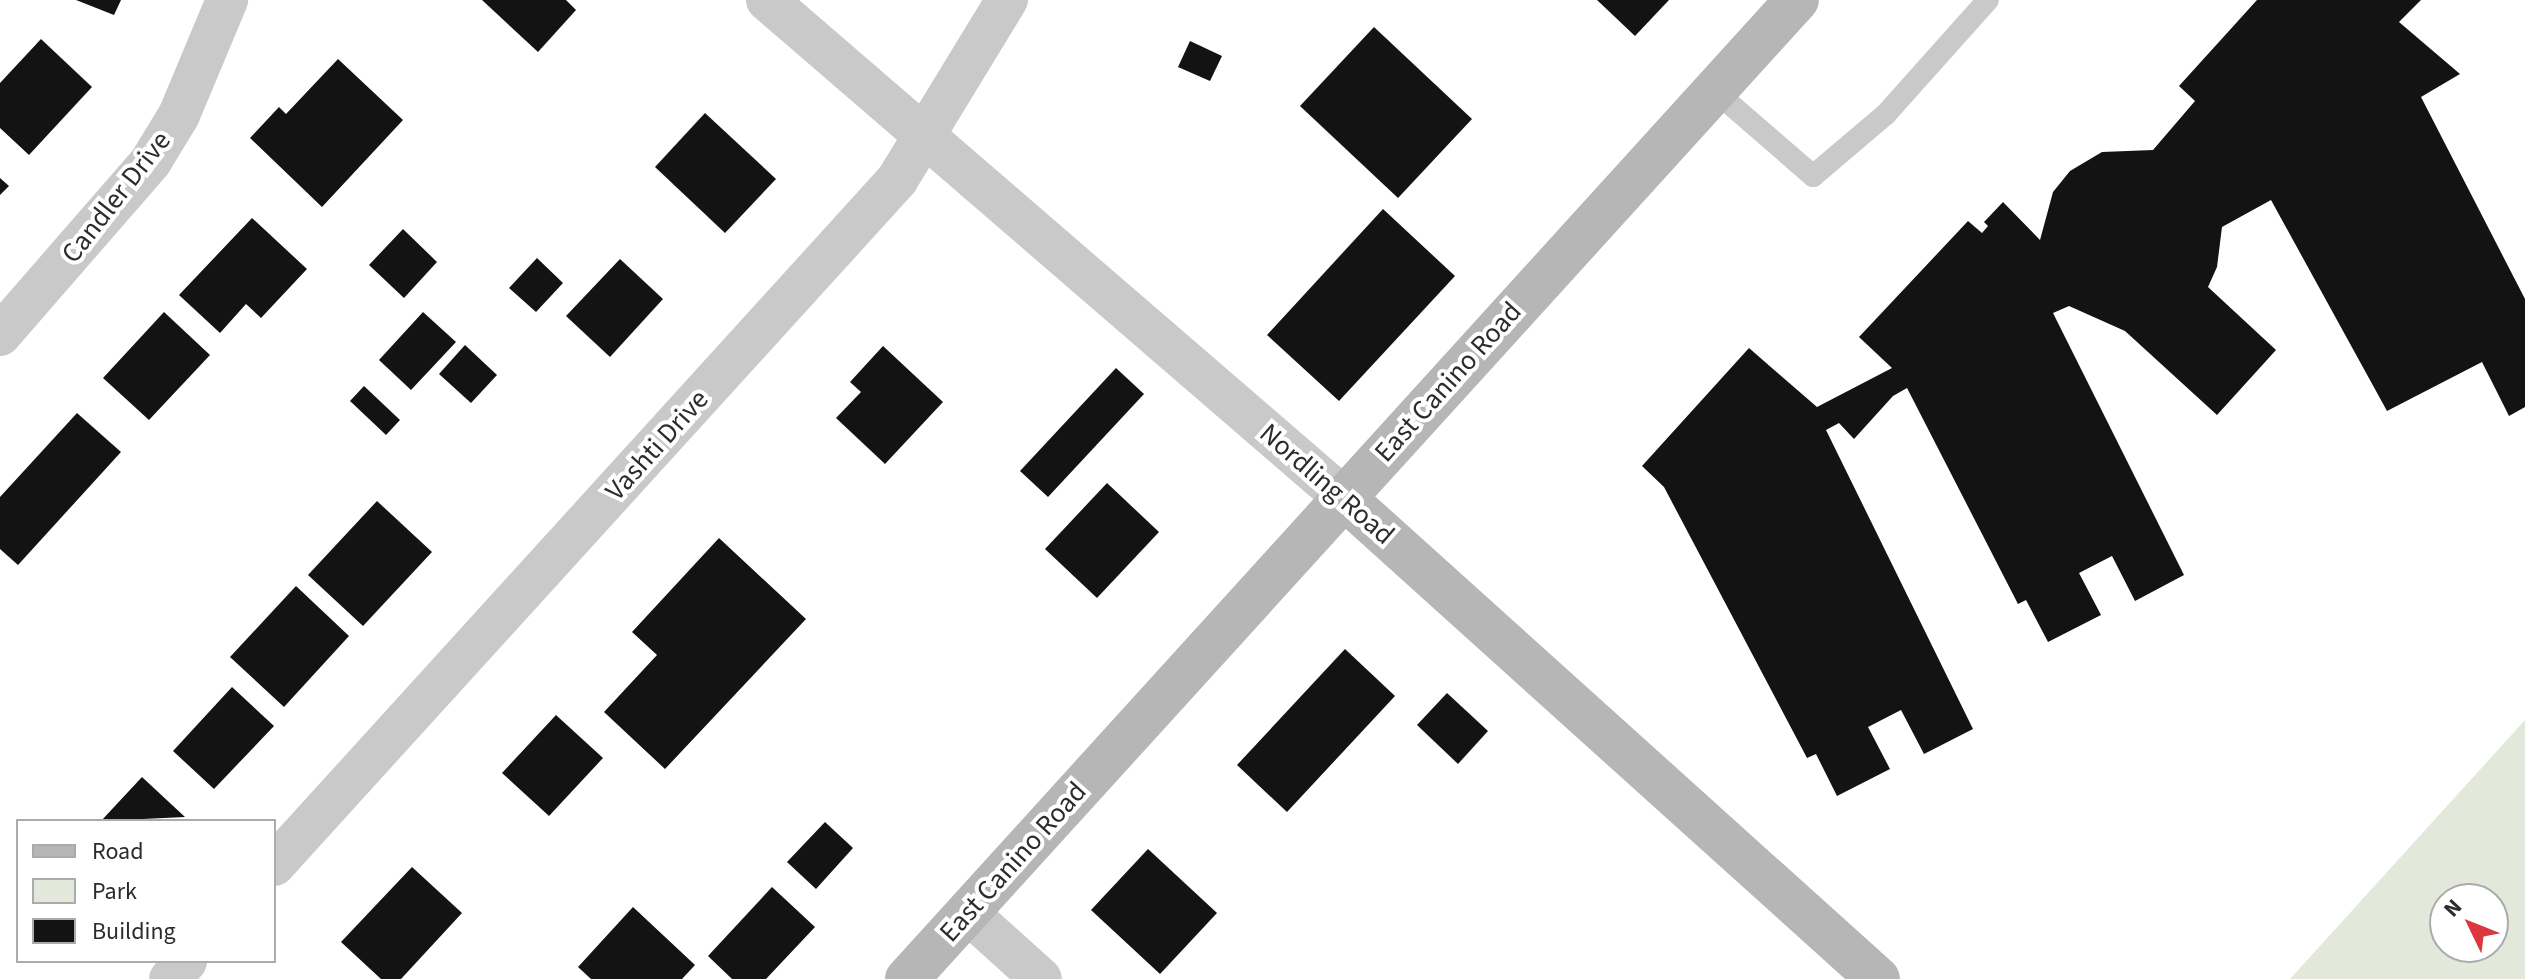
<!DOCTYPE html>
<style>
body{margin:0}
#map{position:relative;width:2525px;height:979px;overflow:hidden;background:#fff;font-family:"Source Sans 3",sans-serif}
div>[style]{position:absolute}
.green>*{inset:0;background:#e2e9da}
.building>*{inset:0;background:#131313}
.lane>*{height:22px;margin:-11px;padding:0 11px;transform-origin:11px;border-radius:11px;background:#c9c9c9}
.street>*{height:42px;margin:-21px;padding:0 21px;transform-origin:21px;border-radius:21px;background:#c9c9c9}
.secondary>*{height:44px;margin:-22px;padding:0 22px;transform-origin:22px;border-radius:22px;background:#b6b6b6}
span{translate:-50% -50%;white-space:nowrap;text-align:center;line-height:1.15;-webkit-text-stroke:8px #fff;paint-order:stroke}
.street-label{font-size:28px;color:#2c2c2c}
.legend{position:absolute;left:16px;top:819px;width:260px;height:144px;box-sizing:border-box;background:#fff;border:2px solid #ababab;margin:0;padding:10px 14px;list-style:none;font-size:24px;color:#2c2c2c}
.legend li{display:flex;align-items:center;gap:16px;height:40px}
.legend b{width:40px;border:2px solid #ababab}
.north{position:absolute;left:2429px;top:883px;width:80px;height:80px;box-sizing:border-box;background:#fff;border:2px solid #ababab;border-radius:50%;rotate:313deg;font-size:22px;font-weight:700;line-height:32px;text-align:center;color:#2c2c2c}
.north::after{content:'';display:block;margin:auto;width:28px;height:36px;background:#da373e;clip-path:polygon(50% 0,100% 100%,50% 72%,0 100%)}
</style>
<div id="map">
<div class="green">
<i style="clip-path:polygon(evenodd,2525px 720px,2525px 979px,2290px 979px,2525px 720px,2445px 899px,2493px 899px,2493px 947px,2445px 947px,2445px 899px)"></i>
</div>
<div class="building">
<i style="clip-path:polygon(76px 0,121px 0,114px 15px)"></i>
<i style="clip-path:polygon(482px 0,566px 0,576px 10px,538px 52px)"></i>
<i style="clip-path:polygon(1597px 0,1669px 0,1635px 36px)"></i>
<i style="clip-path:polygon(2257px 0,2421px 0,2399px 22px,2460px 74px,2421px 97px,2525px 299px,2525px 407px,2509px 416px,2482px 362px,2387px 411px,2271px 200px,2222px 227px,2217px 267px,2208px 287px,2276px 350px,2217px 415px,2125px 331px,2069px 306px,2053px 313px,2184px 575px,2135px 601px,2112px 556px,2079px 573px,2101px 615px,2048px 642px,2026px 600px,2018px 604px,1907px 388px,1893px 396px,1854px 439px,1839px 423px,1826px 430px,1973px 729px,1924px 754px,1901px 710px,1868px 727px,1890px 769px,1837px 796px,1816px 754px,1807px 758px,1664px 487px,1642px 466px,1749px 348px,1817px 407px,1892px 368px,1859px 337px,1968px 221px,1982px 233px,1988px 226px,1984px 222px,2003px 202px,2040px 240px,2053px 192px,2070px 171px,2102px 152px,2153px 150px,2195px 101px,2179px 86px)"></i>
<i style="clip-path:polygon(1374px 27px,1472px 119px,1398px 198px,1300px 106px)"></i>
<i style="clip-path:polygon(41px 39px,92px 87px,29px 155px,0 128px,0 83px)"></i>
<i style="clip-path:polygon(1190px 41px,1222px 56px,1210px 81px,1178px 67px)"></i>
<i style="clip-path:polygon(338px 59px,403px 120px,322px 207px,250px 138px,279px 107px,286px 114px)"></i>
<i style="clip-path:polygon(705px 113px,776px 179px,725px 233px,655px 167px)"></i>
<i style="clip-path:polygon(0 178px,9px 186px,0 195px)"></i>
<i style="clip-path:polygon(1383px 209px,1455px 276px,1339px 401px,1267px 335px)"></i>
<i style="clip-path:polygon(252px 218px,307px 269px,261px 318px,246px 304px,220px 333px,179px 295px)"></i>
<i style="clip-path:polygon(403px 229px,437px 262px,404px 298px,369px 265px)"></i>
<i style="clip-path:polygon(537px 258px,563px 283px,536px 312px,509px 288px)"></i>
<i style="clip-path:polygon(620px 259px,663px 299px,610px 357px,566px 316px)"></i>
<i style="clip-path:polygon(164px 312px,210px 355px,149px 420px,103px 378px)"></i>
<i style="clip-path:polygon(423px 312px,456px 342px,411px 390px,379px 360px)"></i>
<i style="clip-path:polygon(465px 345px,497px 375px,471px 403px,439px 374px)"></i>
<i style="clip-path:polygon(883px 346px,943px 402px,885px 464px,836px 418px,861px 392px,850px 382px)"></i>
<i style="clip-path:polygon(1116px 368px,1144px 394px,1048px 497px,1020px 471px)"></i>
<i style="clip-path:polygon(364px 386px,400px 420px,386px 435px,350px 401px)"></i>
<i style="clip-path:polygon(77px 413px,121px 452px,18px 565px,0 549px,0 497px)"></i>
<i style="clip-path:polygon(1107px 483px,1159px 532px,1097px 598px,1045px 549px)"></i>
<i style="clip-path:polygon(377px 501px,432px 552px,363px 626px,308px 575px)"></i>
<i style="clip-path:polygon(719px 538px,806px 619px,665px 769px,604px 712px,657px 655px,632px 632px)"></i>
<i style="clip-path:polygon(296px 586px,349px 636px,284px 707px,230px 657px)"></i>
<i style="clip-path:polygon(1345px 649px,1395px 696px,1287px 812px,1237px 765px)"></i>
<i style="clip-path:polygon(232px 687px,274px 726px,214px 789px,173px 751px)"></i>
<i style="clip-path:polygon(1447px 693px,1488px 731px,1458px 764px,1417px 725px)"></i>
<i style="clip-path:polygon(556px 715px,603px 758px,549px 816px,502px 773px)"></i>
<i style="clip-path:polygon(142px 777px,185px 817px,101px 821px)"></i>
<i style="clip-path:polygon(825px 822px,853px 848px,816px 889px,787px 862px)"></i>
<i style="clip-path:polygon(1148px 849px,1217px 913px,1160px 974px,1091px 910px)"></i>
<i style="clip-path:polygon(412px 867px,462px 913px,401px 979px,381px 979px,341px 942px)"></i>
<i style="clip-path:polygon(772px 887px,815px 927px,766px 979px,732px 979px,708px 956px)"></i>
<i style="clip-path:polygon(633px 907px,695px 965px,682px 979px,591px 979px,578px 967px)"></i>
</div>
<div class="lane">
<i style="left:1715px;top:91px;width:130px;rotate:40.9deg"></i>
<i style="left:1813px;top:176px;width:96px;rotate:-40.3deg"></i>
<i style="left:1886px;top:114px;width:153px;rotate:-48.2deg"></i>
</div>
<div class="street">
<i style="left:767px;top:0;width:761px;rotate:40.79deg"></i>
<i style="left:0;top:335px;width:230px;rotate:-49deg"></i>
<i style="left:151px;top:161px;width:54px;rotate:-58.7deg"></i>
<i style="left:179px;top:115px;width:125px;rotate:-67.3deg"></i>
<i style="left:274px;top:865px;width:926px;rotate:-47.71deg"></i>
<i style="left:897px;top:180px;width:211px;rotate:-58.6deg"></i>
<i style="left:968px;top:913px;width:98px;rotate:42.1deg"></i>
<i style="left:170px;top:979px;width:24px;rotate:-48deg"></i>
</div>
<div class="secondary">
<i style="left:1343px;top:497px;width:720px;rotate:42.02deg"></i>
<i style="left:907px;top:979px;width:1323px;rotate:-47.73deg"></i>
</div>
<div class="street-label">
<span style="left:116px;top:197px;rotate:-52deg">Candler Drive</span>
<span style="left:1448px;top:382px;rotate:-48deg">East Canino Road</span>
<span style="left:657px;top:445px;rotate:-48deg">Vashti Drive</span>
<span style="left:1327px;top:484px;rotate:41deg">Nordling Road</span>
<span style="left:1013px;top:862px;rotate:-48deg">East Canino Road</span>
</div>
<ul class="legend">
<li><b style="height:10px;background:#b6b6b6"></b>Road</li>
<li><b style="height:22px;background:#e2e9da"></b>Park</li>
<li><b style="height:22px;background:#131313"></b>Building</li>
</ul>
<div class="north">N</div>
</div>
